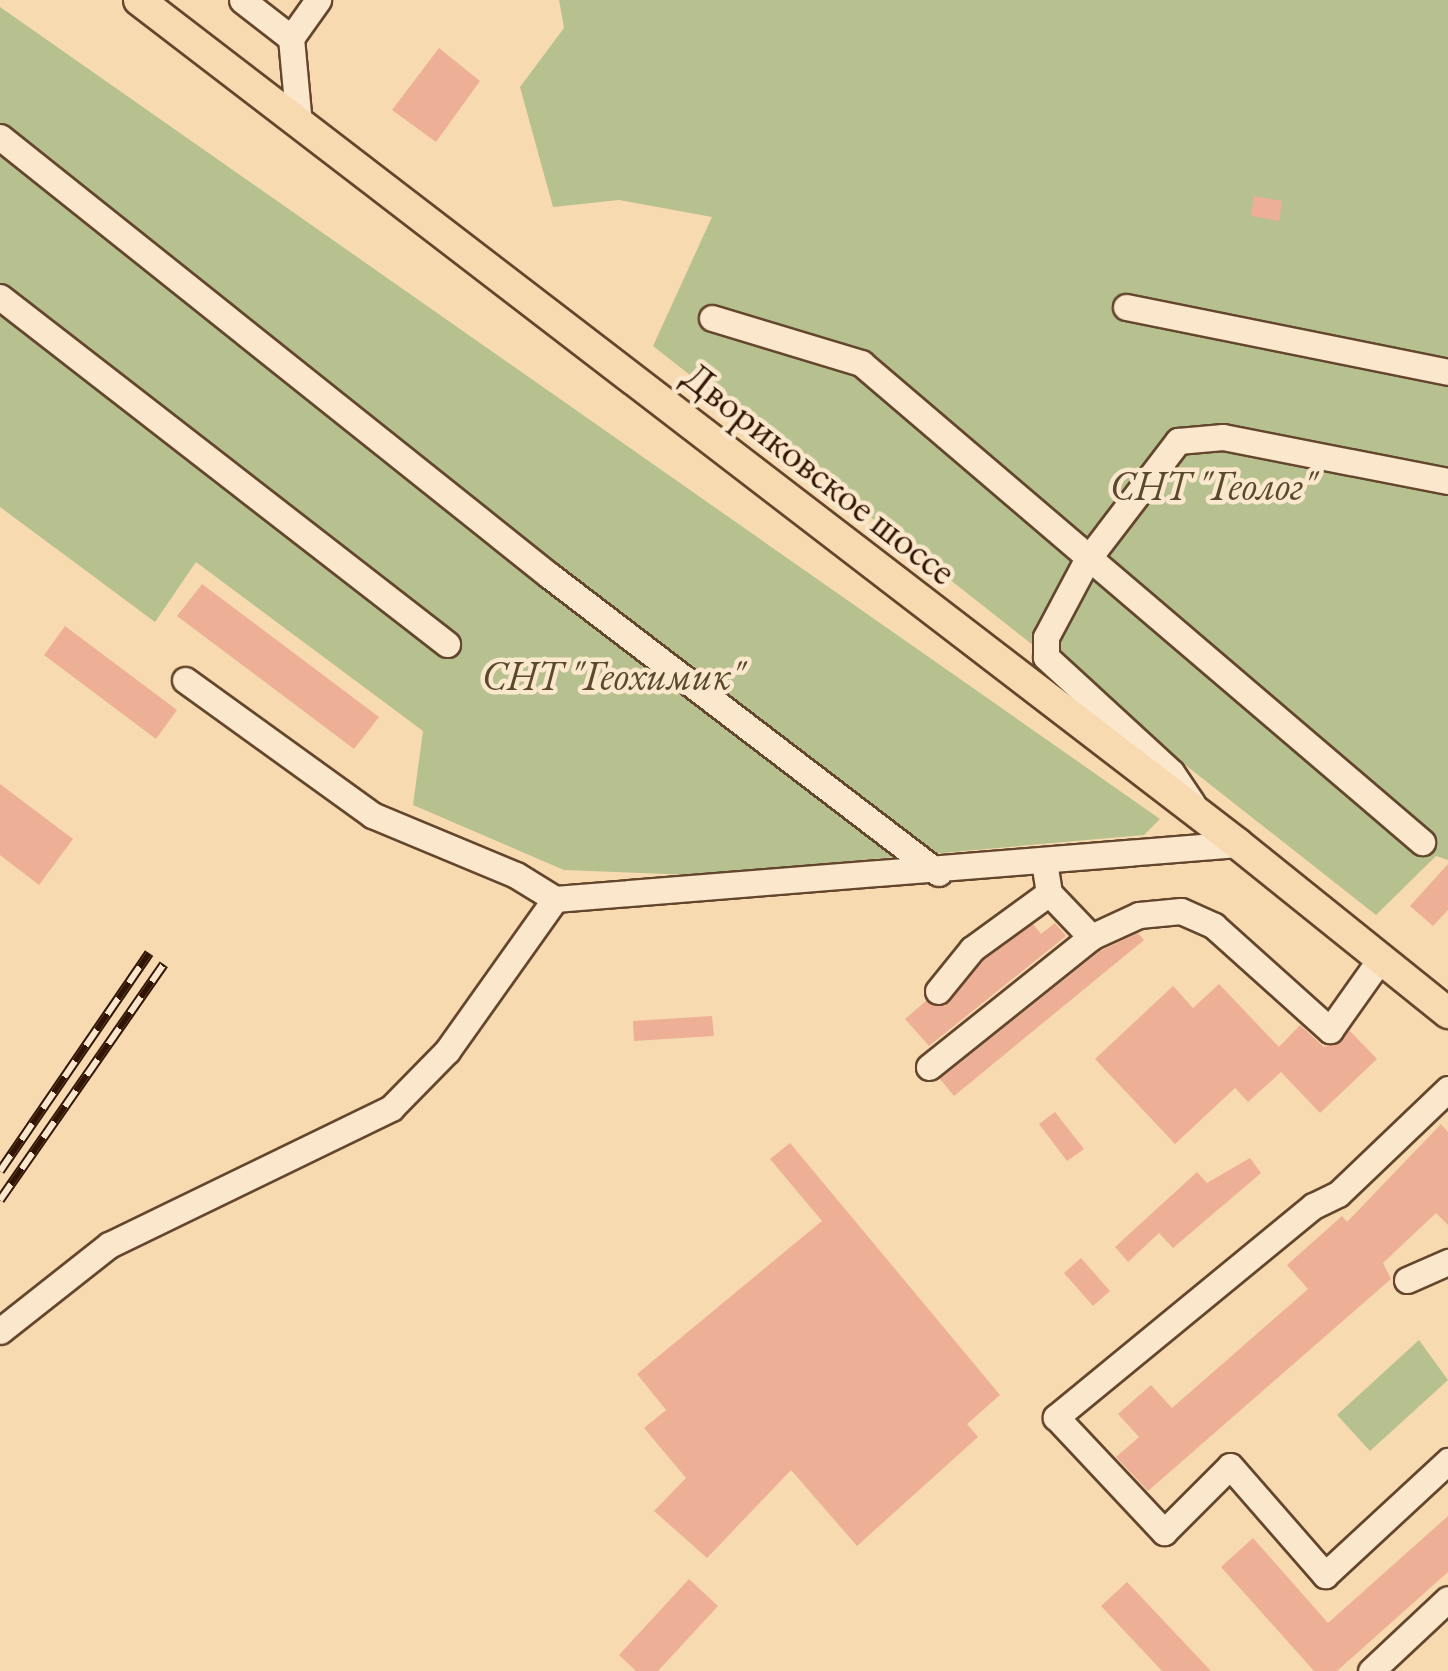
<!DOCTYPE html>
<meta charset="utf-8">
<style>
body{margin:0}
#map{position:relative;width:1448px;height:1671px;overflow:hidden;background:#f8dab0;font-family:"EB Garamond",serif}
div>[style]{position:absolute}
.green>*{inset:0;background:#b7c190}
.building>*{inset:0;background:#edb096}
.roads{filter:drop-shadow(2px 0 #64462d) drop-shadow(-2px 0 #64462d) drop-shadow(0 2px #64462d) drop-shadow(0 -2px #64462d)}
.minor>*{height:25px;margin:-12.5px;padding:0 12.5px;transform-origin:12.5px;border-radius:12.5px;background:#fae7cc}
.major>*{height:30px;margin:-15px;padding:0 15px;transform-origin:15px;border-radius:15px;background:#f8dab0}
.rail>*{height:10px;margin-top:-5px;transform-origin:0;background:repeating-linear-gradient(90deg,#fae7cc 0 19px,#321501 0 38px);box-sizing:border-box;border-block:2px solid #321501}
span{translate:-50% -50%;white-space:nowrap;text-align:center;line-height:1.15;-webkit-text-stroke:9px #fae7cc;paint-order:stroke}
.street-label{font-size:40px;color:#321501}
.park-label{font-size:40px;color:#5a492c;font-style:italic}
</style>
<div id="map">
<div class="green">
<i style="clip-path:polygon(559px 0,1448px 0,1448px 860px,1436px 856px,1376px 915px,653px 346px,712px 217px,619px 200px,553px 207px,520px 87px,564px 28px)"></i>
<i style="clip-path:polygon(0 7px,1160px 819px,1144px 835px,692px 875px,564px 870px,413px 805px,423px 731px,196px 562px,155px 622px,0 507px)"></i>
<i style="clip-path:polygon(1419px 1340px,1448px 1380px,1370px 1451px,1337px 1415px)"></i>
</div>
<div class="building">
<i style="clip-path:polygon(439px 48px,480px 81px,436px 142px,392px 110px)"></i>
<i style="clip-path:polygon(1254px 196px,1282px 201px,1279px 221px,1251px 216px)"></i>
<i style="clip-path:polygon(202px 584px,379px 717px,354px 749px,177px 616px)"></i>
<i style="clip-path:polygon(65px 626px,177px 710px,156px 739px,44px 655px)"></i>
<i style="clip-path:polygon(0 784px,73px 839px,39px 885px,0 855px)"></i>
<i style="clip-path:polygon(1448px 864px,1448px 910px,1433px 926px,1410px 906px)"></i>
<i style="clip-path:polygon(1055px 923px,1066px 936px,929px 1046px,905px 1019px,926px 1001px,945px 1006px,983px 961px,1033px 924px,1041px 934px)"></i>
<i style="clip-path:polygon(1138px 933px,1144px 940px,954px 1096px,940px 1079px,1100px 951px)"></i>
<i style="clip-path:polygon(1219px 984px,1279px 1047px,1300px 1025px,1324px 1047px,1350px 1031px,1377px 1059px,1320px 1113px,1281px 1072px,1248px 1102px,1235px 1088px,1175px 1144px,1095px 1059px,1173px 986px,1193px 1008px)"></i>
<i style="clip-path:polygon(712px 1016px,714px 1036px,634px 1041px,633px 1021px)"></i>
<i style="clip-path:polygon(1055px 1112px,1084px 1149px,1067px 1161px,1039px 1124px)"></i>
<i style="clip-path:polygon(1441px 1124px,1448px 1132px,1448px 1225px,1436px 1213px,1383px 1263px,1391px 1279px,1148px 1491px,1116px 1457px,1139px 1437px,1118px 1414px,1151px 1385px,1172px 1408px,1308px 1289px,1287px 1265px,1342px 1216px,1347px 1222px)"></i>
<i style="clip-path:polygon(790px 1143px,1000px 1395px,967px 1424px,978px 1437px,857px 1546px,791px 1470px,707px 1558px,654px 1511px,686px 1478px,644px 1428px,666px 1410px,637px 1374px,822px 1221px,770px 1159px)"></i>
<i style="clip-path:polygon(1250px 1158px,1261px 1173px,1173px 1248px,1159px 1233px,1128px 1262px,1115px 1247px,1197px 1172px,1207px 1183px)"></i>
<i style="clip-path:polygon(1081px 1258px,1110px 1291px,1093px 1306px,1064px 1273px)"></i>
<i style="clip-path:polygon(1448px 1516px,1448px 1572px,1337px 1671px,1314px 1671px,1221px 1567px,1253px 1538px,1328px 1623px)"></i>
<i style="clip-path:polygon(689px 1579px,718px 1606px,658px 1671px,636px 1671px,619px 1655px)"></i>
<i style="clip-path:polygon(1127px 1582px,1211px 1671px,1162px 1671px,1101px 1606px)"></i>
</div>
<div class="roads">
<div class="minor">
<i style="left:242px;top:0;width:62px;rotate:37.8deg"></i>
<i style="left:291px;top:38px;width:86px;rotate:84.7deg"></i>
<i style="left:291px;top:38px;width:47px;rotate:-54.6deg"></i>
<i style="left:0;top:137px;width:704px;rotate:38.6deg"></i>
<i style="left:550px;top:576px;width:489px;rotate:37.4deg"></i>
<i style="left:0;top:297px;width:566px;rotate:37.82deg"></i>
<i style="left:1126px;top:307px;width:328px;rotate:11.4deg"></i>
<i style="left:712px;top:318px;width:156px;rotate:16.8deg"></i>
<i style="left:861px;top:363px;width:738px;rotate:40.49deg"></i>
<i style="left:185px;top:680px;width:231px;rotate:35.8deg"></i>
<i style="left:372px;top:815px;width:156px;rotate:22.6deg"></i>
<i style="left:516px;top:875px;width:46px;rotate:31.6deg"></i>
<i style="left:1192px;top:803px;width:37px;rotate:-124deg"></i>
<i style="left:1171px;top:772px;width:170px;rotate:-137.4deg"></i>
<i style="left:1046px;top:657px;width:20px;rotate:-90deg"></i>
<i style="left:1046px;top:637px;width:87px;rotate:-62deg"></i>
<i style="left:1087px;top:560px;width:150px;rotate:-52.6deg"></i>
<i style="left:1178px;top:441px;width:45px;rotate:-5.1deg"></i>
<i style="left:1223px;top:437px;width:229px;rotate:11.1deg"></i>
<i style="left:1049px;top:893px;width:61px;rotate:46.3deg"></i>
<i style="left:938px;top:991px;width:54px;rotate:-51deg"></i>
<i style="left:972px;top:949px;width:95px;rotate:-36deg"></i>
<i style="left:1049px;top:893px;width:30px;rotate:-99deg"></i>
<i style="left:929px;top:1067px;width:208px;rotate:-38.7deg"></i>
<i style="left:1091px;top:937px;width:53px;rotate:-24.6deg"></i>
<i style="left:1139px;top:915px;width:42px;rotate:-5.4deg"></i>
<i style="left:1181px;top:911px;width:36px;rotate:24deg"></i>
<i style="left:1214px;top:926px;width:156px;rotate:41.9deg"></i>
<i style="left:1330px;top:1030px;width:88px;rotate:-54.7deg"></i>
<i style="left:1448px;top:1089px;width:152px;rotate:136.3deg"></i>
<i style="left:1338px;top:1194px;width:28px;rotate:154deg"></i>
<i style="left:1313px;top:1206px;width:333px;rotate:140.6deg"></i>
<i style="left:1056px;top:1417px;width:158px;rotate:46.8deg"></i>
<i style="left:1164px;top:1532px;width:93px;rotate:-45deg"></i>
<i style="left:1230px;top:1466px;width:145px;rotate:48.9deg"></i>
<i style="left:1325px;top:1575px;width:168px;rotate:-42.8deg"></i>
<i style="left:1407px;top:1280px;width:45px;rotate:-23.7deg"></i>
<i style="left:0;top:1331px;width:139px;rotate:-38.3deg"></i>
<i style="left:109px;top:1245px;width:314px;rotate:-25.9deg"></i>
<i style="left:391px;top:1108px;width:80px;rotate:-45.5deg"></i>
<i style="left:447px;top:1051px;width:186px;rotate:-54.6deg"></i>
<i style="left:555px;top:899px;width:685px;rotate:-4.6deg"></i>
<i style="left:1371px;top:1671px;width:105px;rotate:-43.1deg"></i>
</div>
<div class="major">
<i style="left:139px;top:0;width:1386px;rotate:37.52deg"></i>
<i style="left:1238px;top:844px;width:270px;rotate:38.8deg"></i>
</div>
</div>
<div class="rail">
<i style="left:0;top:1171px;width:264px;rotate:-55.6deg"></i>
<i style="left:0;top:1200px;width:287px;rotate:-55.2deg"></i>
</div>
<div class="street-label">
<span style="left:820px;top:473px;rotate:38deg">Двориковское шоссе</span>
</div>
<div class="park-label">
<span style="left:1213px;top:485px">СНТ "Геолог"</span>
<span style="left:613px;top:675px">СНТ "Геохимик"</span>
</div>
</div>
